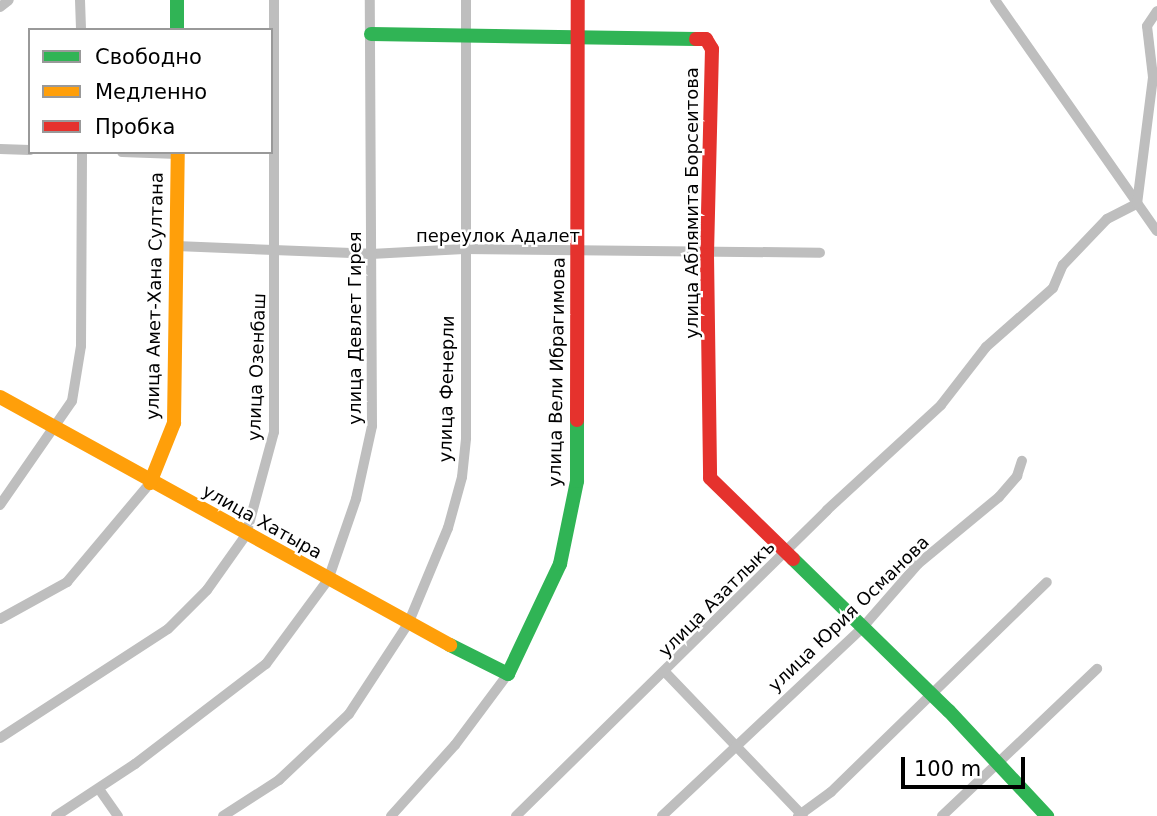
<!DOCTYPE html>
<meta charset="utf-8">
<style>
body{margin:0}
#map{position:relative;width:1157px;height:816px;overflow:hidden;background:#fff;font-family:"DejaVu Sans",sans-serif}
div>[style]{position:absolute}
.street>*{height:10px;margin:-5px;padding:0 5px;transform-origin:5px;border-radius:5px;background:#bebebe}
.fast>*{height:14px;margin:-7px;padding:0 7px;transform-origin:7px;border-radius:7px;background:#30b455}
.slow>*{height:14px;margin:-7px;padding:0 7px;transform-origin:7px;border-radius:7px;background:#ff9f0a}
.jam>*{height:14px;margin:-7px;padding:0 7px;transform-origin:7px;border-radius:7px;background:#e5322d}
span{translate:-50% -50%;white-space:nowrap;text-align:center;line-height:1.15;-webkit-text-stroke:5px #fff;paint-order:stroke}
.street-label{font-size:18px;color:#000}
.legend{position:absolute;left:28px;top:28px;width:245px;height:126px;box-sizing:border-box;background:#fff;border:2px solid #999;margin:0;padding:9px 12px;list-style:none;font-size:21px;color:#000}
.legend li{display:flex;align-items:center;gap:14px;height:35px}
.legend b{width:35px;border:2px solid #999}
.scale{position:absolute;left:901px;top:757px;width:124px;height:32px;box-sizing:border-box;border:4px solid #000;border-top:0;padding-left:9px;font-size:21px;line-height:24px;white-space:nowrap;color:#000;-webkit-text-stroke:5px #fff;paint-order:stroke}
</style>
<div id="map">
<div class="street">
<i style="left:80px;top:0;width:30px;rotate:88deg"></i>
<i style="left:995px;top:0;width:282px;rotate:55deg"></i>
<i style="left:0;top:7px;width:11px;rotate:-38deg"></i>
<i style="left:0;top:149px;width:30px;rotate:2deg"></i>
<i style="left:122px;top:152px;width:56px;rotate:2deg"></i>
<i style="left:176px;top:246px;width:195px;rotate:2.3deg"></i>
<i style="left:371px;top:254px;width:93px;rotate:-3.1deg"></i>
<i style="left:464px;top:249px;width:356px;rotate:0.6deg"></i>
<i style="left:0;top:505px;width:126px;rotate:-55.3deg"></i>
<i style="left:72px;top:401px;width:56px;rotate:-80.7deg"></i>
<i style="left:81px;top:346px;width:194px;rotate:-89.7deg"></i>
<i style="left:0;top:619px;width:77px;rotate:-28.9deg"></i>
<i style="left:67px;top:582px;width:129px;rotate:-50deg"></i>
<i style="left:665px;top:672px;width:199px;rotate:46.2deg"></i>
<i style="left:0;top:738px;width:200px;rotate:-33deg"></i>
<i style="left:168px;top:629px;width:55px;rotate:-45deg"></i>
<i style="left:207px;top:590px;width:67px;rotate:-54.7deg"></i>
<i style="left:246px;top:535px;width:107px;rotate:-74.8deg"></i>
<i style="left:274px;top:432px;width:432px;rotate:-90deg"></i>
<i style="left:99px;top:789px;width:33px;rotate:55deg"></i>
<i style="left:56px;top:816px;width:95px;rotate:-33.4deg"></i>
<i style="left:135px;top:764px;width:165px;rotate:-37.4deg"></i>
<i style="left:266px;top:664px;width:104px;rotate:-53.6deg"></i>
<i style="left:328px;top:580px;width:86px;rotate:-70.9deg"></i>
<i style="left:356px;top:499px;width:75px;rotate:-77.6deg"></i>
<i style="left:372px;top:426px;width:426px;rotate:-90.3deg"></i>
<i style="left:223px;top:816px;width:67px;rotate:-32.7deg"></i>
<i style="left:279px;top:780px;width:96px;rotate:-43.3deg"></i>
<i style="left:349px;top:714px;width:108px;rotate:-56.8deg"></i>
<i style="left:408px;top:624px;width:104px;rotate:-67.4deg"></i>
<i style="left:448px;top:528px;width:53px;rotate:-74.6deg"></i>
<i style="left:462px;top:477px;width:39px;rotate:-84deg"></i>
<i style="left:466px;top:438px;width:438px;rotate:-90deg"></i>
<i style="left:391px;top:816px;width:96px;rotate:-48deg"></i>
<i style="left:455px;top:745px;width:89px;rotate:-53.3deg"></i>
<i style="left:516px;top:816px;width:436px;rotate:-44.5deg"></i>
<i style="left:827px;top:510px;width:155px;rotate:-42.6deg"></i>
<i style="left:941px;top:405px;width:73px;rotate:-52.2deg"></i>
<i style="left:986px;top:347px;width:89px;rotate:-41.4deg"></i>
<i style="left:1053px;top:288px;width:25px;rotate:-67deg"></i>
<i style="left:1063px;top:265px;width:64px;rotate:-46.3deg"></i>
<i style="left:1107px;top:219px;width:34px;rotate:-27deg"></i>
<i style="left:1137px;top:204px;width:128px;rotate:-82.8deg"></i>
<i style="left:1153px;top:77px;width:51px;rotate:-96.7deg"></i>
<i style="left:1147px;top:26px;width:18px;rotate:-56deg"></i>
<i style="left:662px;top:816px;width:276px;rotate:-43.2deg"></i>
<i style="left:863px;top:627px;width:84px;rotate:-48.9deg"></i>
<i style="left:918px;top:564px;width:105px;rotate:-39.6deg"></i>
<i style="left:999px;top:497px;width:28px;rotate:-49deg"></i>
<i style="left:1017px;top:476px;width:16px;rotate:-72deg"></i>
<i style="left:798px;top:816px;width:41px;rotate:-36deg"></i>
<i style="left:831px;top:792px;width:301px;rotate:-44.2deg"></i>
<i style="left:942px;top:816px;width:214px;rotate:-43.5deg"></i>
</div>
<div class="fast">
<i style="left:177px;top:0;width:30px;rotate:90deg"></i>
<i style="left:371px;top:34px;width:325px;rotate:0.9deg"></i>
<i style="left:793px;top:559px;width:218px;rotate:44.3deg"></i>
<i style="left:949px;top:711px;width:144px;rotate:47deg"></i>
<i style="left:450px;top:645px;width:65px;rotate:26.6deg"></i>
<i style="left:508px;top:674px;width:122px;rotate:-64.7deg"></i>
<i style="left:560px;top:564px;width:85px;rotate:-78.4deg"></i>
<i style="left:577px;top:481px;width:61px;rotate:-90deg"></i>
</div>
<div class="slow">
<i style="left:0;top:397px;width:514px;rotate:28.86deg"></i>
<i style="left:150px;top:483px;width:65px;rotate:-68.2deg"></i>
<i style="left:174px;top:423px;width:271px;rotate:-89.2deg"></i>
</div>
<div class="jam">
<i style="left:696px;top:39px;width:10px"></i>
<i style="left:706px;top:39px;width:12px;rotate:59deg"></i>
<i style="left:712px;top:49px;width:206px;rotate:91.4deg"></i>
<i style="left:707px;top:255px;width:223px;rotate:89.2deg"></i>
<i style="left:710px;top:478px;width:116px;rotate:44.3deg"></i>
<i style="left:577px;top:420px;width:420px;rotate:-89.9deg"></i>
</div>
<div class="street-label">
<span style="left:692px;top:203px;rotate:-90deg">улица Аблямита Борсеитова</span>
<span style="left:498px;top:236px">переулок Адалет</span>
<span style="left:155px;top:296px;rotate:-89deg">улица Амет-Хана Султана</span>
<span style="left:355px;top:328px;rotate:-90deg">улица Девлет Гирея</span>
<span style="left:257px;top:367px;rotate:-88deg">улица Озенбаш</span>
<span style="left:557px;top:372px;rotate:-89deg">улица Вели Ибрагимова</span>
<span style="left:447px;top:389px;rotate:-89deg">улица Фенерли</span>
<span style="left:262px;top:522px;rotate:29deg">улица Хатыра</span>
<span style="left:717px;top:599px;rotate:-45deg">улица Азатлыкъ</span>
<span style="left:849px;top:614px;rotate:-44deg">улица Юрия Османова</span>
</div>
<ul class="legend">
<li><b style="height:9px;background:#30b455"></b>Свободно</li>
<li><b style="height:9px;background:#ff9f0a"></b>Медленно</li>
<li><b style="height:9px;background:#e5322d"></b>Пробка</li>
</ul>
<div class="scale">100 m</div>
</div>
